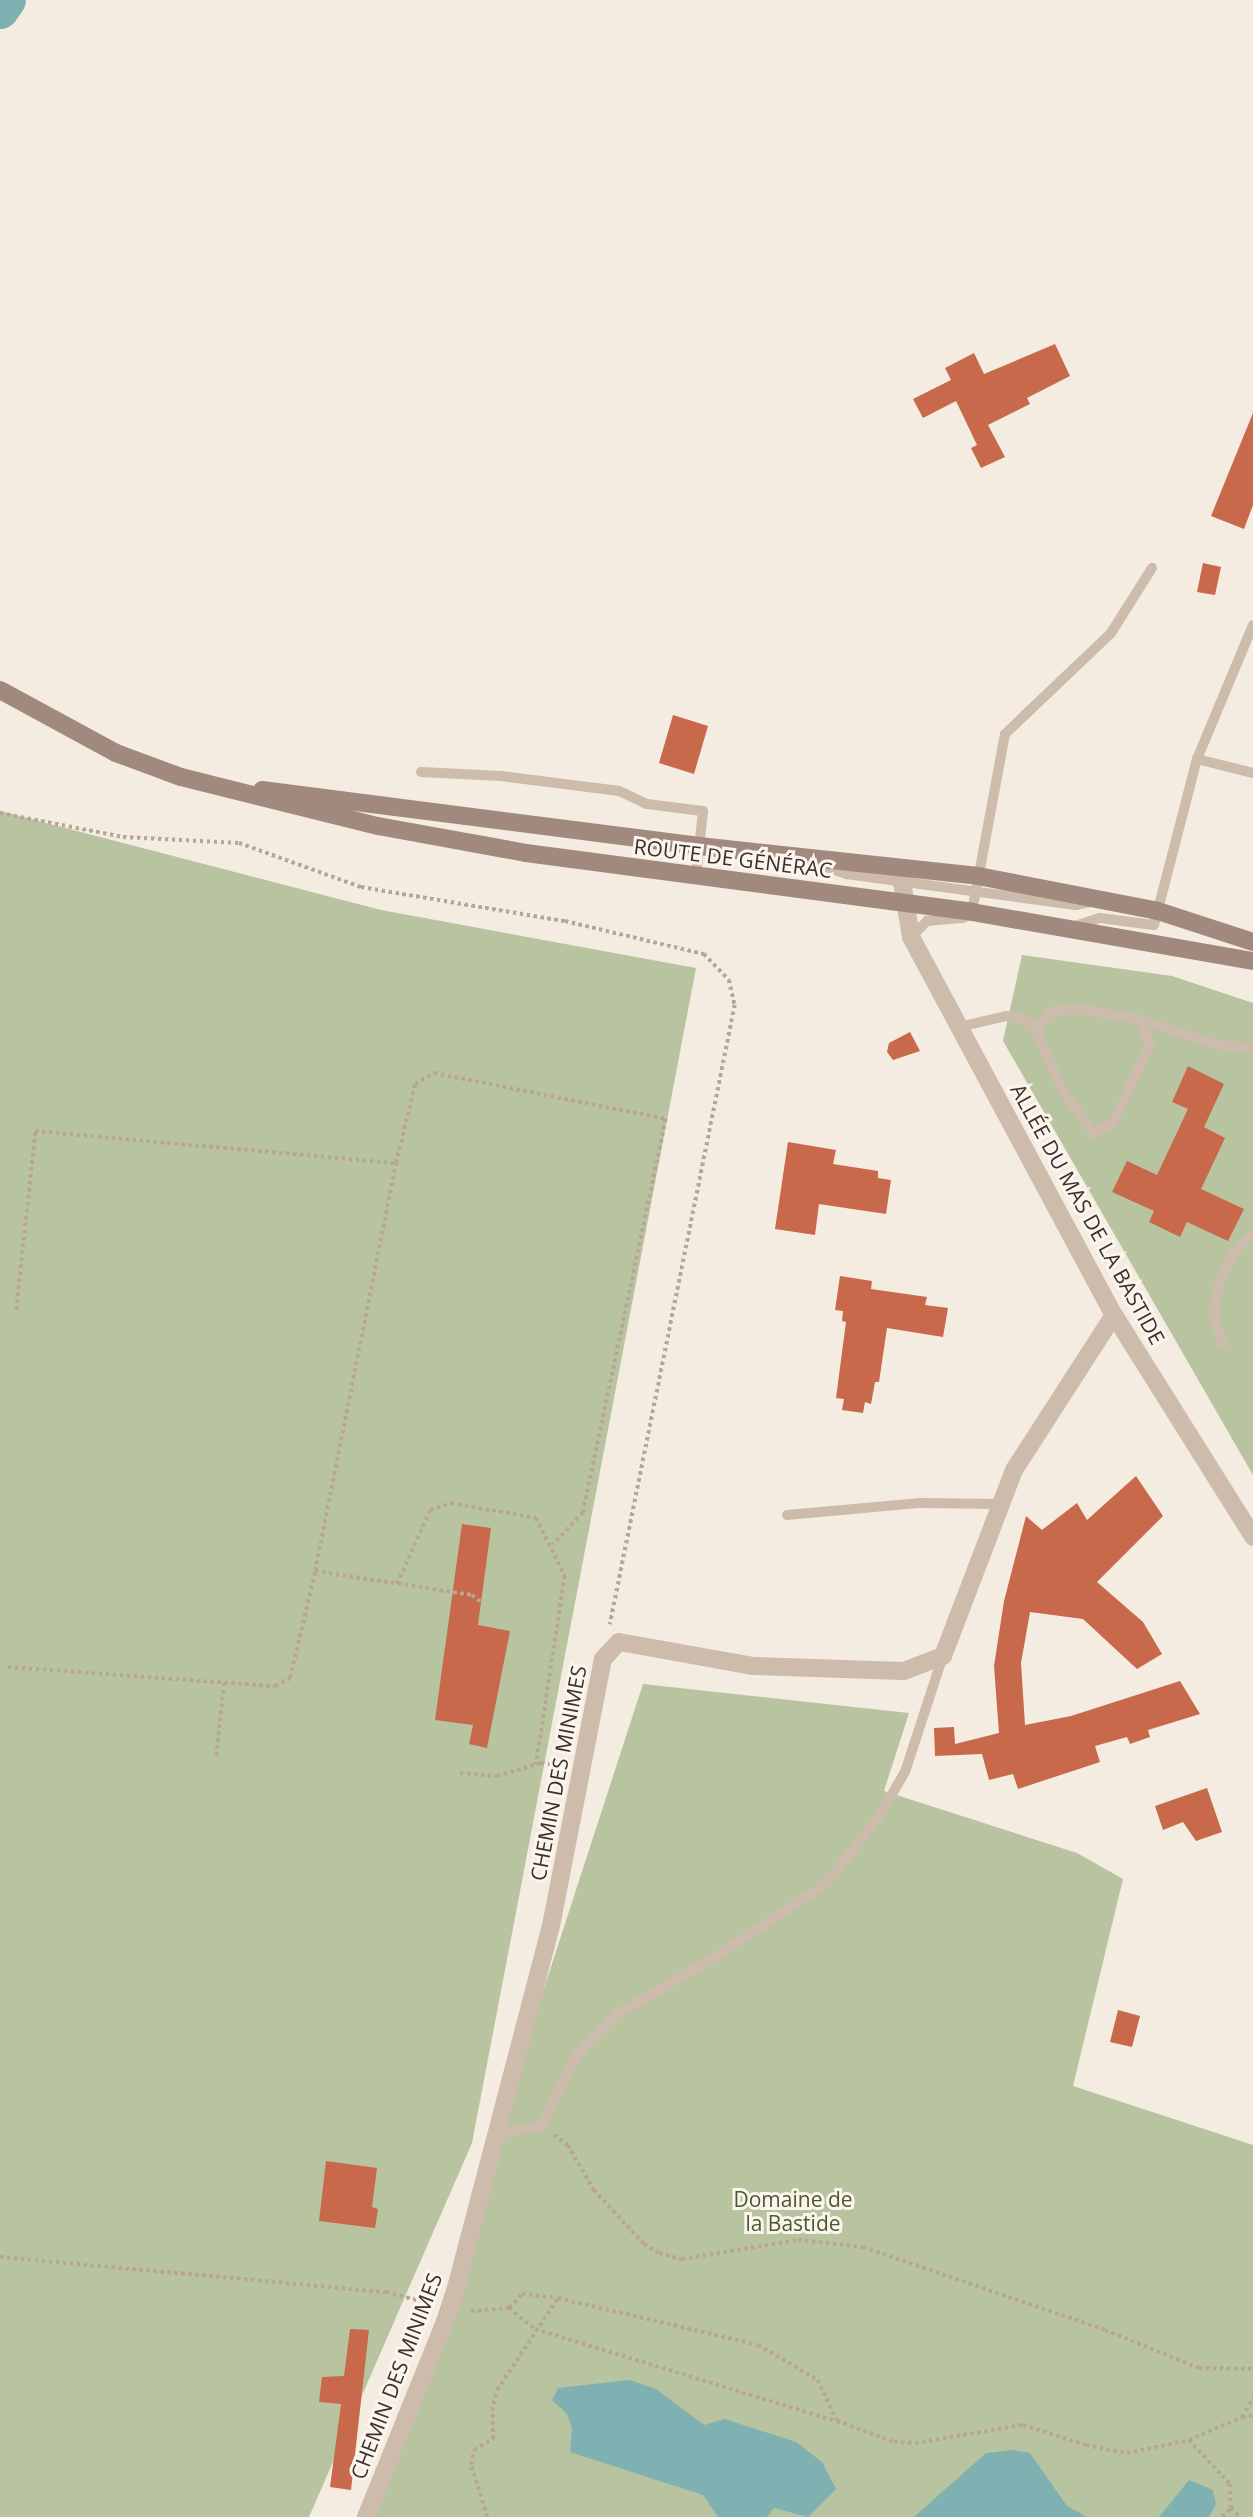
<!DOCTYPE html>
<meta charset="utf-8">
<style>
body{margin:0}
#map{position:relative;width:1253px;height:2517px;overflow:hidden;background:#f4ebe1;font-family:"Open Sans",sans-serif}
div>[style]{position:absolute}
.green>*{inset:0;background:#b8c4a0}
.water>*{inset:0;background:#7fb0b2}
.river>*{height:38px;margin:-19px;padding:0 19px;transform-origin:19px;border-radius:19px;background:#7fb0b2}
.building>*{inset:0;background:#c8694b}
.path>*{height:3.5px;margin-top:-1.75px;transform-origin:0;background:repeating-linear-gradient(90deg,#b9a596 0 3.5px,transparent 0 7px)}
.lane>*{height:10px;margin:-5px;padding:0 5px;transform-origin:5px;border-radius:5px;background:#cdbbac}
.street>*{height:18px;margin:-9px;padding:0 9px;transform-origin:9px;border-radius:9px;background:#cdbbac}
.secondary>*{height:18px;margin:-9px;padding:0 9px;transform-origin:9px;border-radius:9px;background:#a18a7d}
span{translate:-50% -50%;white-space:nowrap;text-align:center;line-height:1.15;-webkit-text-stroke:6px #fbf5ee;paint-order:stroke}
.street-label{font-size:21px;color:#3b302b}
.park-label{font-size:21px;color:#4a5a2e}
</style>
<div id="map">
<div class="green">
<i style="clip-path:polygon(0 811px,381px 910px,696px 968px,472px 2143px,309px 2517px,0 2517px)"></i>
<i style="clip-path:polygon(1022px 955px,1172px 976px,1253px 1003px,1253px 1475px,1003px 1041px)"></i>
<i style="clip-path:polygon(643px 1684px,909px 1713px,884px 1791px,1077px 1853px,1123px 1879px,1073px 2086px,1253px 2145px,1253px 2517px,372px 2517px)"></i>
</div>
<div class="water">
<i style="clip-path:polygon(630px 2380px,656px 2389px,704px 2425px,725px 2419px,796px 2442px,822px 2462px,836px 2489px,808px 2517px,774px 2508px,767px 2517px,718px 2517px,703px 2495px,570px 2452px,572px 2428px,567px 2414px,552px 2400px,558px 2388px)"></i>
<i style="clip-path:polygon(1012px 2450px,1030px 2453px,1067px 2506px,1087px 2517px,914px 2517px,986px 2453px)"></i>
<i style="clip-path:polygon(1189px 2480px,1213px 2490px,1216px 2504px,1209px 2517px,1159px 2517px)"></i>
</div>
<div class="river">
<i style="left:0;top:10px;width:12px;rotate:-55deg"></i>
</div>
<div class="building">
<i style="clip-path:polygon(1055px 344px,1070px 376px,1027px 398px,1030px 404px,988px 425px,1005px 457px,981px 468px,971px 448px,977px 445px,956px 401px,923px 418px,913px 399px,951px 380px,945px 368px,974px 353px,984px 374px)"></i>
<i style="clip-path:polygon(1253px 413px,1253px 505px,1244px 529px,1211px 516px)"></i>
<i style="clip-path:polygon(1203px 563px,1221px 567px,1215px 595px,1197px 592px)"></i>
<i style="clip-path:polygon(673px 715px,708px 726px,694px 774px,659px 763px)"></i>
<i style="clip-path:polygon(910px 1032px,920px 1051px,893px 1060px,887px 1052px,889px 1043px)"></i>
<i style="clip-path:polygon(1188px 1066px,1224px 1084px,1204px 1127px,1225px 1138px,1201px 1189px,1244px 1209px,1228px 1241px,1187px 1222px,1180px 1237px,1149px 1222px,1154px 1211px,1112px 1192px,1127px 1161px,1157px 1175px,1188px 1109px,1172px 1102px)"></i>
<i style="clip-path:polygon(788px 1142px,836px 1150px,833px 1164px,878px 1171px,878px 1178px,891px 1180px,886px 1214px,819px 1204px,815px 1235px,775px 1229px)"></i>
<i style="clip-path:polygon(840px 1276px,872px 1281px,871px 1289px,927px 1297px,925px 1305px,948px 1308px,943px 1337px,887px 1328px,879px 1382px,875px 1382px,871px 1404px,865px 1402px,863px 1413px,842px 1410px,844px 1399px,836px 1398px,846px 1322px,842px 1321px,843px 1311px,835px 1310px)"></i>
<i style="clip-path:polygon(1136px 1476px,1163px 1516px,1097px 1582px,1143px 1622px,1162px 1654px,1137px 1669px,1083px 1619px,1030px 1612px,1021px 1663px,1025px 1725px,1071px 1716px,1180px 1681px,1200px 1714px,1148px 1730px,1150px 1737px,1130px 1744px,1127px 1737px,1095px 1746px,1100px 1762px,1018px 1789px,1013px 1774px,989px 1780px,982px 1754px,935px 1756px,934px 1728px,954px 1727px,955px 1744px,999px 1733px,994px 1666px,1004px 1601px,1026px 1516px,1042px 1530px,1077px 1503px,1087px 1520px)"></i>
<i style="clip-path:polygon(462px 1524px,491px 1528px,478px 1625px,510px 1631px,487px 1748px,469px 1744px,473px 1725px,435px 1720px)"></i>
<i style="clip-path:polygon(1207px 1788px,1222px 1832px,1196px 1841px,1183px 1822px,1163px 1830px,1155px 1806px)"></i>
<i style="clip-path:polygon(1118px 2010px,1140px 2016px,1132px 2047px,1110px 2042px)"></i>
<i style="clip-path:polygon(326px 2161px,377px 2168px,372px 2207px,378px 2209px,375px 2228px,319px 2221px)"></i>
<i style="clip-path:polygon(350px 2329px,369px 2330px,351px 2490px,330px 2487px,341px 2404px,319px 2402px,322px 2377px,344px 2376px)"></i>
</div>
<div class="path">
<i style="left:0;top:813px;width:125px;rotate:11deg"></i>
<i style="left:123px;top:837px;width:116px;rotate:3deg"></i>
<i style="left:239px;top:843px;width:130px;rotate:19.8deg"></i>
<i style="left:361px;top:887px;width:207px;rotate:9.5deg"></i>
<i style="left:565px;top:921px;width:143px;rotate:13.4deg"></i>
<i style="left:704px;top:954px;width:36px;rotate:46deg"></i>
<i style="left:729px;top:980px;width:26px;rotate:77deg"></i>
<i style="left:735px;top:1005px;width:632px;rotate:101.4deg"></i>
<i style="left:16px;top:1310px;width:180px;rotate:-83.9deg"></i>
<i style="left:35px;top:1131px;width:362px;rotate:5.1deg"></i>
<i style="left:315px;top:1571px;width:416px;rotate:-78.8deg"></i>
<i style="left:396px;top:1163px;width:81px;rotate:-76.5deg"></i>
<i style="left:415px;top:1084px;width:22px;rotate:-30deg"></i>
<i style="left:434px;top:1073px;width:237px;rotate:11.2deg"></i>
<i style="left:666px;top:1119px;width:403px;rotate:101.9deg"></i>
<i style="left:583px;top:1513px;width:44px;rotate:133.2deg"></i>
<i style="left:397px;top:1584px;width:81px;rotate:-66deg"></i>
<i style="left:430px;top:1510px;width:22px;rotate:-18deg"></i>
<i style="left:451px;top:1503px;width:86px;rotate:10deg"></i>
<i style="left:536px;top:1518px;width:65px;rotate:63.4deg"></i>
<i style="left:565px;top:1576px;width:191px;rotate:98.7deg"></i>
<i style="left:8px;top:1667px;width:268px;rotate:4.1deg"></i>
<i style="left:275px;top:1686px;width:17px;rotate:-28deg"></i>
<i style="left:290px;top:1678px;width:110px;rotate:-76.8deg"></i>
<i style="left:315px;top:1571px;width:159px;rotate:8.7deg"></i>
<i style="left:472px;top:1595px;width:11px;rotate:38deg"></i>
<i style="left:216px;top:1756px;width:73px;rotate:-83.7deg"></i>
<i style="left:460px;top:1773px;width:37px;rotate:5deg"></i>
<i style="left:497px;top:1776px;width:46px;rotate:-16.5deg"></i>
<i style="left:541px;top:1763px;width:24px;rotate:9deg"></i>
<i style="left:554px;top:2135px;width:17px;rotate:36deg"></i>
<i style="left:568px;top:2145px;width:52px;rotate:60deg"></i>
<i style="left:594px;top:2190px;width:74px;rotate:47.2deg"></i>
<i style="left:644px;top:2244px;width:17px;rotate:31deg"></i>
<i style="left:659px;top:2253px;width:24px;rotate:15deg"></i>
<i style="left:682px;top:2259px;width:118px;rotate:-9.3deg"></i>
<i style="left:798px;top:2240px;width:65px;rotate:6.1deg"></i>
<i style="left:863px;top:2247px;width:256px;rotate:18.9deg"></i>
<i style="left:1105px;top:2330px;width:101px;rotate:22deg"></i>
<i style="left:1199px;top:2368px;width:54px;rotate:1.1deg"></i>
<i style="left:0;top:2257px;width:388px;rotate:5.2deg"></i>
<i style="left:386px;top:2292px;width:48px;rotate:14.6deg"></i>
<i style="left:509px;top:2308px;width:33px;rotate:39deg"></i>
<i style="left:535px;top:2329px;width:314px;rotate:17deg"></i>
<i style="left:471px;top:2311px;width:38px;rotate:-5deg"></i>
<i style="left:509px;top:2308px;width:19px;rotate:-47deg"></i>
<i style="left:522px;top:2294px;width:36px;rotate:6deg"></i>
<i style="left:558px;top:2298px;width:205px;rotate:13.2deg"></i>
<i style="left:758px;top:2345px;width:69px;rotate:30.3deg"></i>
<i style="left:818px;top:2380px;width:45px;rotate:65.1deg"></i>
<i style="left:837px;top:2421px;width:61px;rotate:20.2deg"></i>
<i style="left:894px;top:2442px;width:21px;rotate:3deg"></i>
<i style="left:915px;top:2443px;width:109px;rotate:-9.5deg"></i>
<i style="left:1023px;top:2425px;width:66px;rotate:17.6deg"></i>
<i style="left:1086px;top:2445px;width:42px;rotate:11deg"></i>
<i style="left:1127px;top:2453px;width:63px;rotate:-11.8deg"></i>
<i style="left:1189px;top:2440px;width:60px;rotate:47deg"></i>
<i style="left:1230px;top:2484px;width:24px;rotate:88deg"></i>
<i style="left:1231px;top:2508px;width:13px;rotate:45deg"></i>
<i style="left:1242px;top:2417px;width:11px;rotate:-10deg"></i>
<i style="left:1189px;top:2440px;width:58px;rotate:-23.5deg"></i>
<i style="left:1242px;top:2417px;width:22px;rotate:-60deg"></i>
<i style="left:487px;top:2517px;width:54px;rotate:-107.1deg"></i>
<i style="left:471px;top:2465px;width:15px;rotate:-79deg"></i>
<i style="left:474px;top:2450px;width:22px;rotate:-30deg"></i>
<i style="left:493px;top:2439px;width:28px;rotate:-92deg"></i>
<i style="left:492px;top:2411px;width:22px;rotate:-77deg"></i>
<i style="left:497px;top:2390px;width:110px;rotate:-56.5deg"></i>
<i style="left:1222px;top:2517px;width:13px;rotate:-45deg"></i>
</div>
<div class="lane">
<i style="left:1197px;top:759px;width:58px;rotate:14deg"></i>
<i style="left:421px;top:772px;width:80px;rotate:2.9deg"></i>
<i style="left:501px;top:776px;width:119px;rotate:7.2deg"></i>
<i style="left:619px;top:791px;width:31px;rotate:25deg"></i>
<i style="left:647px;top:804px;width:56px;rotate:7.1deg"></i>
<i style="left:703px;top:811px;width:66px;rotate:96.1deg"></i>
<i style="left:820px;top:865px;width:28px;rotate:19deg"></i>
<i style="left:846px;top:874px;width:232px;rotate:7.7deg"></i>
<i style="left:1076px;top:905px;width:14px;rotate:-12deg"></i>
<i style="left:972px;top:912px;width:181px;rotate:-79.5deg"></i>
<i style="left:1005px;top:734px;width:146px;rotate:-43.6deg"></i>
<i style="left:1111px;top:633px;width:77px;rotate:-57.8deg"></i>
<i style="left:1072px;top:927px;width:29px;rotate:-18deg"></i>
<i style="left:1100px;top:918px;width:54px;rotate:7.4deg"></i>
<i style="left:1154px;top:925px;width:171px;rotate:-75.5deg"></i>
<i style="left:1197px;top:759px;width:145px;rotate:-67.3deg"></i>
<i style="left:911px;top:937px;width:23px;rotate:-45deg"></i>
<i style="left:927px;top:921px;width:37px;rotate:-5deg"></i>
<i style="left:1141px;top:1020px;width:77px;rotate:18.2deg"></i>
<i style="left:1214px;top:1044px;width:39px;rotate:7deg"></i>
<i style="left:959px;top:1027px;width:48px;rotate:-13.2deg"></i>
<i style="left:1006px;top:1016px;width:19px;rotate:12deg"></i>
<i style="left:1025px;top:1020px;width:16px;rotate:45deg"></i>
<i style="left:1036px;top:1031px;width:66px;rotate:65.8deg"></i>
<i style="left:1063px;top:1091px;width:53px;rotate:54.2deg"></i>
<i style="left:1094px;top:1134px;width:22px;rotate:-30deg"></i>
<i style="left:1113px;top:1123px;width:87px;rotate:-64.9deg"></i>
<i style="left:1150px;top:1044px;width:26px;rotate:-111deg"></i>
<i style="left:1141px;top:1020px;width:61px;rotate:-169.6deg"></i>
<i style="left:1081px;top:1009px;width:32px;rotate:175deg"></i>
<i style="left:1049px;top:1012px;width:23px;rotate:124deg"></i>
<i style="left:1223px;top:1344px;width:33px;rotate:-108deg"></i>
<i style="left:1213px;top:1313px;width:29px;rotate:-78deg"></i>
<i style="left:1219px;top:1285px;width:34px;rotate:-66deg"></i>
<i style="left:1233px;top:1254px;width:28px;rotate:-45deg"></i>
<i style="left:787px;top:1515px;width:134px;rotate:-5.2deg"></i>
<i style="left:920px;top:1503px;width:81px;rotate:0.7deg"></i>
<i style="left:499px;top:2134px;width:43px;rotate:-10.8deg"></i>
<i style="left:541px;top:2126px;width:78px;rotate:-63.4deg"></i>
<i style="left:576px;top:2056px;width:59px;rotate:-45.7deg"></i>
<i style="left:617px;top:2014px;width:92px;rotate:-29.9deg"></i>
<i style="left:697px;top:1968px;width:154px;rotate:-33.1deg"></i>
<i style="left:826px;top:1884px;width:84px;rotate:-51.8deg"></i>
<i style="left:878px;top:1818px;width:53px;rotate:-59.6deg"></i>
<i style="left:905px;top:1772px;width:122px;rotate:-71.9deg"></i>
</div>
<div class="street">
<i style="left:902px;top:882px;width:56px;rotate:80.7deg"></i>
<i style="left:911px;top:937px;width:429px;rotate:61.8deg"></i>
<i style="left:1114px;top:1315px;width:262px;rotate:57.9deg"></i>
<i style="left:366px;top:2517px;width:227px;rotate:-68deg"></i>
<i style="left:451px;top:2307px;width:394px;rotate:-75.3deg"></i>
<i style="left:551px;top:1926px;width:272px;rotate:-79deg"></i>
<i style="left:603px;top:1659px;width:23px;rotate:-47deg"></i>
<i style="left:619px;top:1642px;width:137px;rotate:10.1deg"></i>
<i style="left:754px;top:1666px;width:150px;rotate:1.9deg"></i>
<i style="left:904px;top:1671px;width:42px;rotate:-21deg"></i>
<i style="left:943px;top:1656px;width:199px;rotate:-69.1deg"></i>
<i style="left:1014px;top:1470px;width:184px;rotate:-57.2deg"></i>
</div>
<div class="secondary">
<i style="left:0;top:690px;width:132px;rotate:28.5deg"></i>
<i style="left:116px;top:753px;width:69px;rotate:20.3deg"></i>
<i style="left:181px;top:777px;width:203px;rotate:14deg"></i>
<i style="left:378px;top:826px;width:150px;rotate:10.3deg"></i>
<i style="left:526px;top:853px;width:450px;rotate:7.5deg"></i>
<i style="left:972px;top:912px;width:285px;rotate:9.9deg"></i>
<i style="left:262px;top:790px;width:441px;rotate:7.3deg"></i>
<i style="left:699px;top:846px;width:281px;rotate:6.1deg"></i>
<i style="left:978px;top:876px;width:183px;rotate:11deg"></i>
<i style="left:1158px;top:911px;width:100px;rotate:18.1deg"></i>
</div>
<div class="street-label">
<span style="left:733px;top:858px;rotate:7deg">ROUTE DE GÉNÉRAC</span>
<span style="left:1088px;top:1214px;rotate:61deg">ALLÉE DU MAS DE LA BASTIDE</span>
<span style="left:558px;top:1773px;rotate:-79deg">CHEMIN DES MINIMES</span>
<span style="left:396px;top:2376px;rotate:-69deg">CHEMIN DES MINIMES</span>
</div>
<div class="park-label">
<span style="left:793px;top:2211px">Domaine de<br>la Bastide</span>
</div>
</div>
